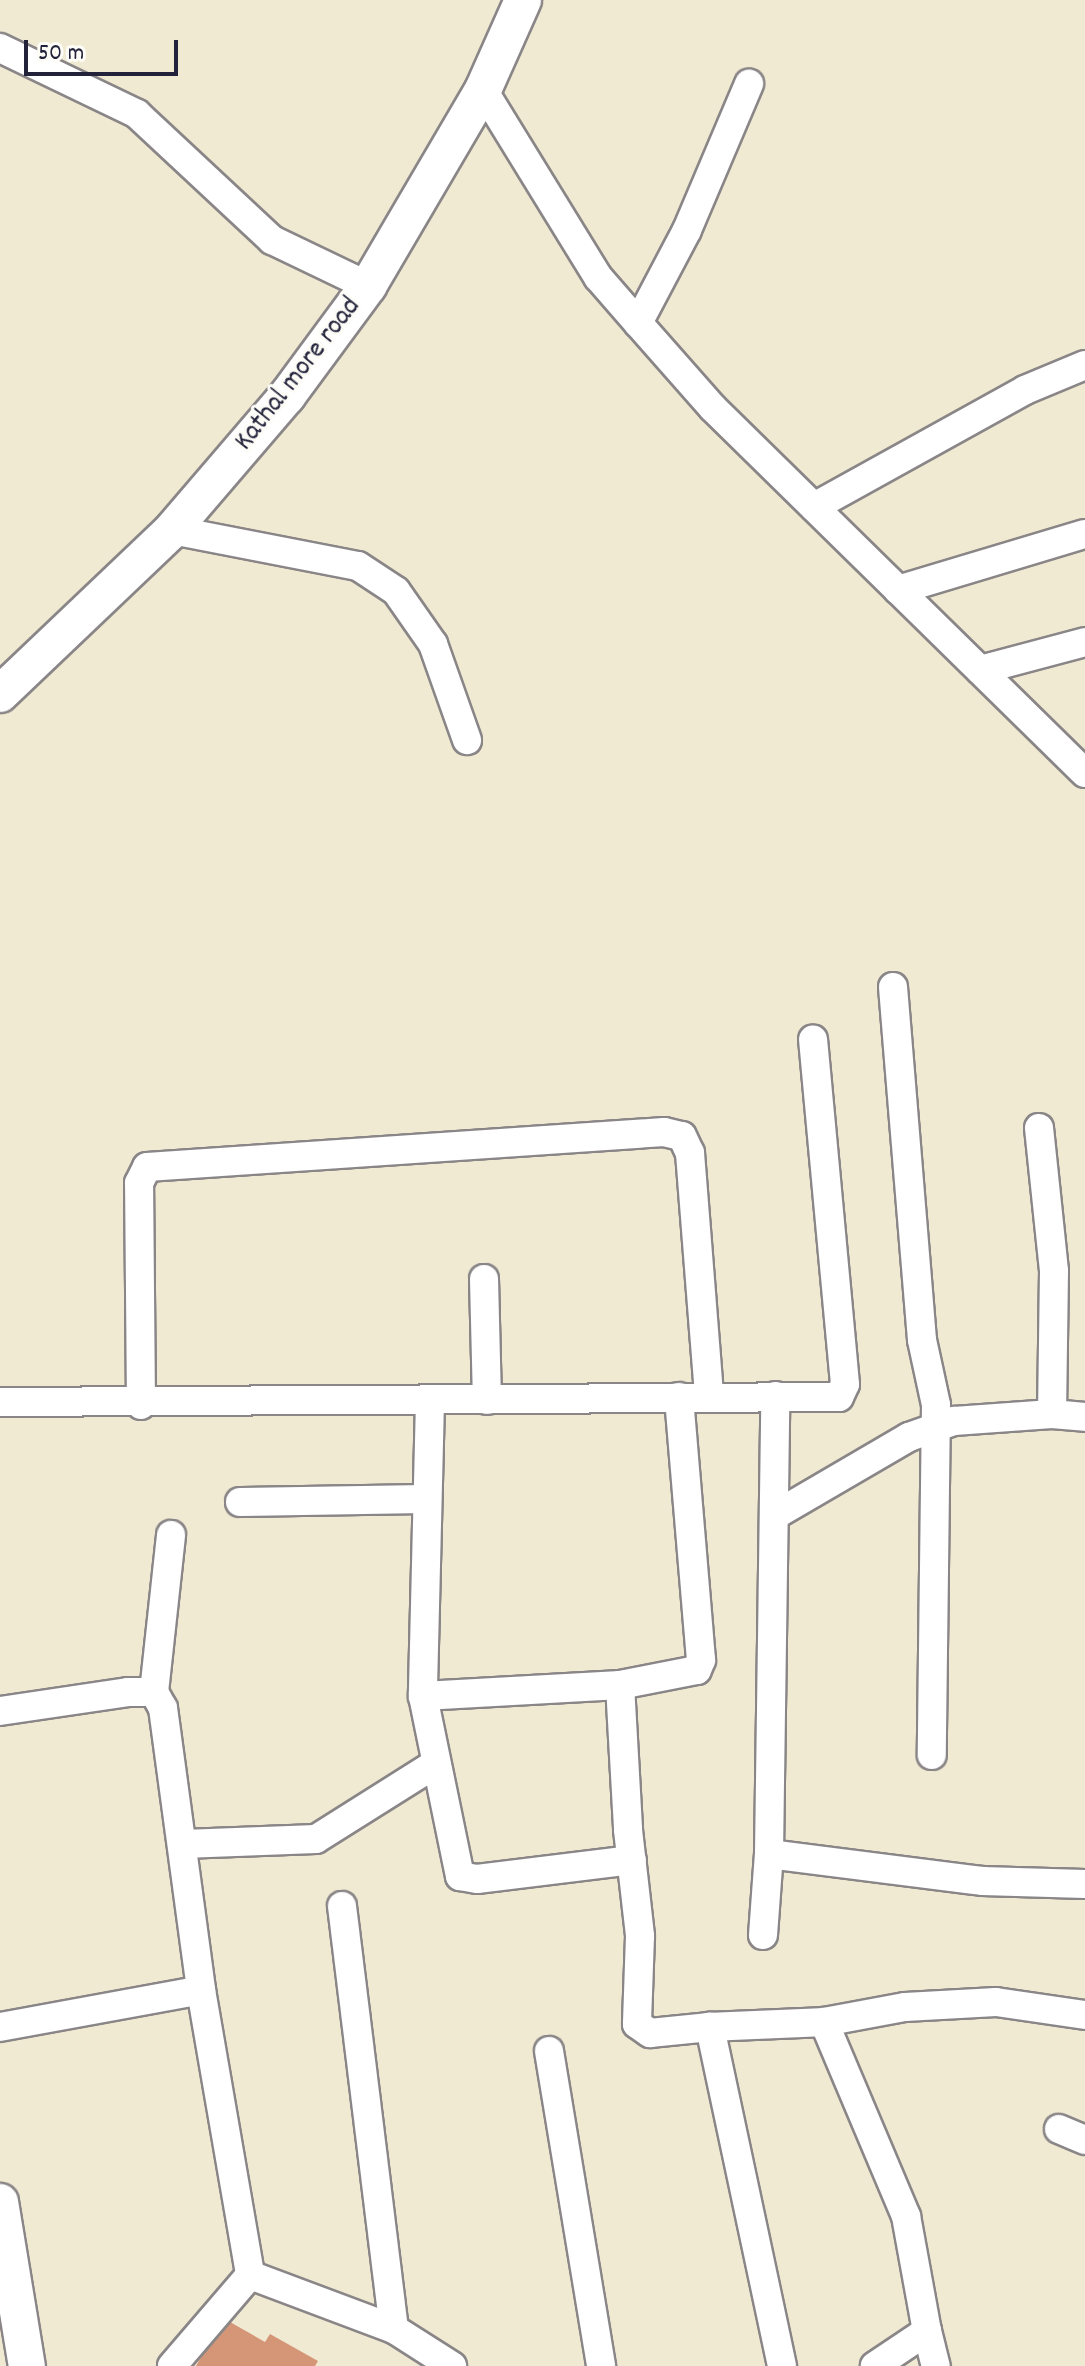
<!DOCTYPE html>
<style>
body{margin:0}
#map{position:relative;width:1085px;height:2366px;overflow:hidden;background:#f1ead3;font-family:Dekko,sans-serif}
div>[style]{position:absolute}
.building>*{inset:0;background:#d59678}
.roads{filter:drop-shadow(2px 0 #8a8687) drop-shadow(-2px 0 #8a8687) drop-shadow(0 2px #8a8687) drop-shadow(0 -2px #8a8687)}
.minor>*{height:28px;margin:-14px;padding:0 14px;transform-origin:14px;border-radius:14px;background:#fff}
.major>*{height:36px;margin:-18px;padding:0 18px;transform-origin:18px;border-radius:18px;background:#fff}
span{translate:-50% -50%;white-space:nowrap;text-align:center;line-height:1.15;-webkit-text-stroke:6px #fdfcf7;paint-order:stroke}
.street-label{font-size:28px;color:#22223b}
.scale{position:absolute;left:24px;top:40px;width:154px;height:36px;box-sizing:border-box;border:4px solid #22223b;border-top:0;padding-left:10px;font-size:24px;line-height:28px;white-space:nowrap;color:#22223b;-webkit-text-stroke:6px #fdfcf7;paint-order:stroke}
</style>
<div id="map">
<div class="building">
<i style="clip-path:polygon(223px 2318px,265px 2342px,270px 2334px,318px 2361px,315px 2366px,196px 2366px)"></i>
</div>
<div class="roads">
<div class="minor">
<i style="left:0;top:48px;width:152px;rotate:25.7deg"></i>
<i style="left:137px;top:114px;width:185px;rotate:43deg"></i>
<i style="left:272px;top:240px;width:106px;rotate:25.6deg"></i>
<i style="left:483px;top:90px;width:220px;rotate:58.4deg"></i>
<i style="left:598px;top:277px;width:61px;rotate:49deg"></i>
<i style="left:638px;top:323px;width:113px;rotate:48.6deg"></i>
<i style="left:713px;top:408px;width:521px;rotate:44.46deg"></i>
<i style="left:638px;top:323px;width:105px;rotate:-62.2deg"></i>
<i style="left:687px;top:230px;width:159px;rotate:-67deg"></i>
<i style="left:814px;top:507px;width:241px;rotate:-29deg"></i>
<i style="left:1025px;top:390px;width:65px;rotate:-22.6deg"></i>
<i style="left:172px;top:530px;width:189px;rotate:11deg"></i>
<i style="left:358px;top:566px;width:45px;rotate:33.3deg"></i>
<i style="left:396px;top:591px;width:65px;rotate:55.1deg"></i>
<i style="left:433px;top:644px;width:102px;rotate:70.5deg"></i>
<i style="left:898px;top:590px;width:195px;rotate:-16.7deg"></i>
<i style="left:980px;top:670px;width:109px;rotate:-14.9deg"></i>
<i style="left:893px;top:987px;width:354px;rotate:85.3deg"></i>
<i style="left:922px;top:1340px;width:66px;rotate:77.8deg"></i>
<i style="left:936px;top:1405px;width:350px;rotate:90.7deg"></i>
<i style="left:1039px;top:1128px;width:144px;rotate:84deg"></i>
<i style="left:1054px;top:1271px;width:143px;rotate:90.8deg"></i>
<i style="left:484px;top:1279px;width:121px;rotate:88.6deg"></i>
<i style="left:430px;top:1401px;width:295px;rotate:91.4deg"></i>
<i style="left:423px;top:1696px;width:197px;rotate:-3.2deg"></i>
<i style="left:620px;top:1685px;width:145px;rotate:86.8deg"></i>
<i style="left:628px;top:1830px;width:107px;rotate:83.5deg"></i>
<i style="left:640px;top:1936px;width:88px;rotate:92deg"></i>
<i style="left:637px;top:2024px;width:16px;rotate:35deg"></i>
<i style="left:650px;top:2033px;width:60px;rotate:-5.7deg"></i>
<i style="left:0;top:1402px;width:839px;rotate:-0.34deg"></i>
<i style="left:839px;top:1397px;width:14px;rotate:-65deg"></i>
<i style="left:845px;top:1384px;width:346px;rotate:-95.3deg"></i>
<i style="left:141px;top:1405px;width:222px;rotate:-90.5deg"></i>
<i style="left:139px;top:1183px;width:18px;rotate:-63deg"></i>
<i style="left:147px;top:1167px;width:518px;rotate:-3.87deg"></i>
<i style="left:664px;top:1132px;width:18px;rotate:13deg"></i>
<i style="left:682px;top:1136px;width:19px;rotate:65deg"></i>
<i style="left:690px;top:1153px;width:245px;rotate:85.5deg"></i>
<i style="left:240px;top:1502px;width:186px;rotate:-0.9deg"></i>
<i style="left:777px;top:1514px;width:153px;rotate:-30.3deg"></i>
<i style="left:909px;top:1437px;width:48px;rotate:-19.6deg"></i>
<i style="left:954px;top:1421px;width:98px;rotate:-4.1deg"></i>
<i style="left:1052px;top:1414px;width:33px;rotate:5deg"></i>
<i style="left:620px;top:1685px;width:78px;rotate:-11deg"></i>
<i style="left:697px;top:1670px;width:11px;rotate:-68deg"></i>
<i style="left:701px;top:1660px;width:264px;rotate:-94.8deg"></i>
<i style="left:154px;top:1692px;width:158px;rotate:-83.8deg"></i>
<i style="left:423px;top:1696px;width:184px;rotate:78.4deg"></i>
<i style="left:460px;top:1876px;width:17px;rotate:10deg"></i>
<i style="left:477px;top:1879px;width:156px;rotate:-7deg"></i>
<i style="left:0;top:1711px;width:129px;rotate:-8.4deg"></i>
<i style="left:128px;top:1692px;width:26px"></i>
<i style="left:154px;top:1692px;width:18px;rotate:61deg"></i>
<i style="left:163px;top:1708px;width:285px;rotate:82.3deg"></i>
<i style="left:201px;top:1990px;width:289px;rotate:80.2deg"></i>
<i style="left:250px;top:2275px;width:120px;rotate:130.6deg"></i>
<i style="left:183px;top:1844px;width:133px;rotate:-2.2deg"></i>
<i style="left:316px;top:1839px;width:141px;rotate:-32.2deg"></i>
<i style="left:769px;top:1854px;width:215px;rotate:7.2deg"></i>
<i style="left:982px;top:1881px;width:103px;rotate:1.7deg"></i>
<i style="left:342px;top:1906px;width:426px;rotate:83deg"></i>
<i style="left:763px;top:1935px;width:81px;rotate:-85.8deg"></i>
<i style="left:769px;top:1854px;width:458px;rotate:-89.2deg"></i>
<i style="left:824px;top:2022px;width:82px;rotate:-10.5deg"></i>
<i style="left:905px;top:2007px;width:91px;rotate:-3.1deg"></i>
<i style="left:996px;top:2002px;width:90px;rotate:8.3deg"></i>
<i style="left:0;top:2027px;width:204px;rotate:-10.4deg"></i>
<i style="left:549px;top:2051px;width:319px;rotate:80.6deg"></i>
<i style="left:1059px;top:2129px;width:28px;rotate:23deg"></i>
<i style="left:250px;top:2275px;width:154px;rotate:20.6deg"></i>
<i style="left:394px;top:2329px;width:69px;rotate:32.5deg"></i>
<i style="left:927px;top:2331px;width:36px;rotate:76deg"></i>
<i style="left:782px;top:2366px;width:347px;rotate:-102deg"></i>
<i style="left:710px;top:2027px;width:114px;rotate:-2.5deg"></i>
<i style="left:824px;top:2022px;width:211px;rotate:67.1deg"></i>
<i style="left:906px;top:2216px;width:117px;rotate:79.7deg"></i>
<i style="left:927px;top:2331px;width:63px;rotate:146.1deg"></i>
</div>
<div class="major">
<i style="left:0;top:694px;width:238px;rotate:-43.6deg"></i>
<i style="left:172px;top:530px;width:177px;rotate:-49.4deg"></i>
<i style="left:287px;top:396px;width:137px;rotate:-53.6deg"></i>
<i style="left:368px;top:286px;width:227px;rotate:-59.6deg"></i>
<i style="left:483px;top:90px;width:98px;rotate:-66deg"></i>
<i style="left:0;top:2202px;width:166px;rotate:80.7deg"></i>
</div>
</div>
<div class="street-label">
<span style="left:299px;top:375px;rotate:-52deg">Kathal more road</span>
</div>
<div class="scale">50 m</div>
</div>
